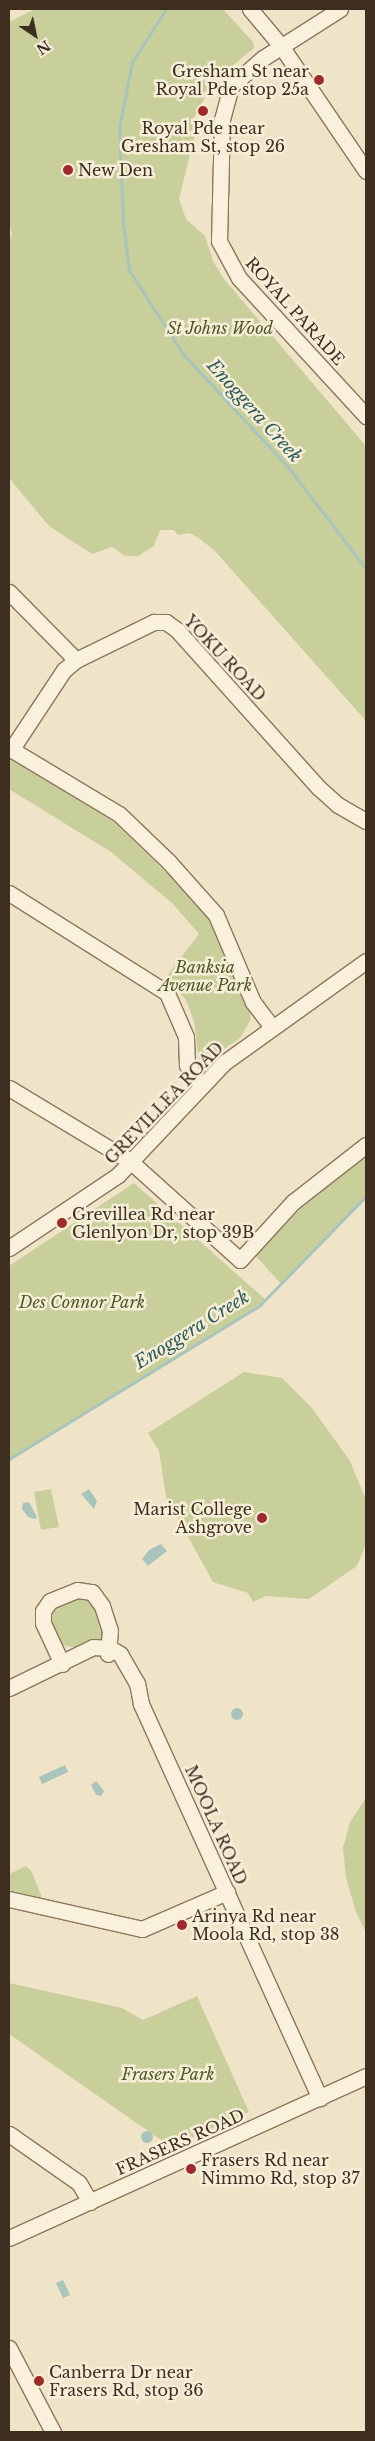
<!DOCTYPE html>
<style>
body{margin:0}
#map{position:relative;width:375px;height:2441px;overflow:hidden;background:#f0e4c8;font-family:"Libre Baskerville",serif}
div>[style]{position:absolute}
.green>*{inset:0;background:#c9cf9b}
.water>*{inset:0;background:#a9c4bc}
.round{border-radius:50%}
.stream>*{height:3px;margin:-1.5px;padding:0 1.5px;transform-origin:1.5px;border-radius:1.5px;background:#a9c4bc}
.roads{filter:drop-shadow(1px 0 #8d765c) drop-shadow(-1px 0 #8d765c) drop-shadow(0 1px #8d765c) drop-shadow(0 -1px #8d765c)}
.minor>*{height:15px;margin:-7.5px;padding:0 7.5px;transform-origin:7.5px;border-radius:7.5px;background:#faf1dc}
.dots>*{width:14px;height:14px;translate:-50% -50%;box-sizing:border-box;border:2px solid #f7eed8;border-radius:50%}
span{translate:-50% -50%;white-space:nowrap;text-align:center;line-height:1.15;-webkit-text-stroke:5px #f7eed8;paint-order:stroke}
.poi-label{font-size:16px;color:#3d2e20}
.right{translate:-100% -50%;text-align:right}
.left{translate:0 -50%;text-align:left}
.street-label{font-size:16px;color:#3d2e20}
.park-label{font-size:16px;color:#4d5a26;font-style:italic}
.water-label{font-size:18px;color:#2f5d5a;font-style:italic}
.frame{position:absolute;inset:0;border:10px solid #3d2e20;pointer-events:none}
.north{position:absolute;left:10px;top:10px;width:50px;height:50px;-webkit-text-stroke:4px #f7eed8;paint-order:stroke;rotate:146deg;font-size:14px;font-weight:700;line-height:20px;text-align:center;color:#3d2e20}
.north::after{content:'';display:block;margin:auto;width:18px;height:22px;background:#3d2e20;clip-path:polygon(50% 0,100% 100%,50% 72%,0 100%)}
</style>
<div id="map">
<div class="green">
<i style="clip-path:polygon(35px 9px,223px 9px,253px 42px,254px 48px,213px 82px,194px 118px,196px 130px,179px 199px,186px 219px,205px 236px,213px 261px,224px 279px,366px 446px,366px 721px,214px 550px,200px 539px,190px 533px,178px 535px,174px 530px,160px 530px,154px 546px,138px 556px,125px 556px,112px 547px,92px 554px,49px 526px,9px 478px,9px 242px,12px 235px,9px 220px,9px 22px)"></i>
<i style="clip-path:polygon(9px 755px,114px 822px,205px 910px,215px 923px,249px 1005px,251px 1019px,240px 1038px,208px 1060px,199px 1061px,194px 1021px,186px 1000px,166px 977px,199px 934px,173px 904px,111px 852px,9px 789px)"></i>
<i style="clip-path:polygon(366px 1155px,366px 1196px,281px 1284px,255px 1255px,315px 1194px)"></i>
<i style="clip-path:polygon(134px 1183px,266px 1300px,171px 1362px,9px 1459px,9px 1266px)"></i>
<i style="clip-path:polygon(244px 1372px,282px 1378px,312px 1408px,350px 1461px,366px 1500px,366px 1544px,357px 1566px,309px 1599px,266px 1596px,253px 1602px,248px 1593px,213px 1582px,166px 1497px,159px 1451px,148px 1433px)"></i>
<i style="clip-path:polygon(51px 1489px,59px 1527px,41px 1530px,34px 1492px)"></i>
<i style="clip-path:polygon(88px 1596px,101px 1615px,104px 1640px,79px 1648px,61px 1645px,48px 1623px,50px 1609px,63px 1599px)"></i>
<i style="clip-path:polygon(366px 1798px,366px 1933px,356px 1912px,346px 1878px,343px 1848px,350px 1822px)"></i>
<i style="clip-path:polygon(26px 1866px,32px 1872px,42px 1898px,9px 1890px,9px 1874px)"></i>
<i style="clip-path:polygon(9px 1983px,122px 2008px,143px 2020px,197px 1996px,249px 2112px,171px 2147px,9px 2034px)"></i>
</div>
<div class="water">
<i style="clip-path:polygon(89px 1489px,97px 1501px,94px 1509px,81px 1494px)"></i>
<i style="clip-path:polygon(29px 1502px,37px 1517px,35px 1519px,28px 1517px,22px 1509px,23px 1503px)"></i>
<i style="clip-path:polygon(161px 1544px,167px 1551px,148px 1566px,142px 1559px,149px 1550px)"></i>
<i class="round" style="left:231px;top:1708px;width:12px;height:12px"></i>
<i style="clip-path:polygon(65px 1765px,68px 1772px,42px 1784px,39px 1777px)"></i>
<i style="clip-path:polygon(96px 1781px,104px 1791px,101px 1796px,96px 1795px,91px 1785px)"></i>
<i class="round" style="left:141px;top:2131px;width:12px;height:12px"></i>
<i style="clip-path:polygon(63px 2280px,70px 2295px,63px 2298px,56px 2283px)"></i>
</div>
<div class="stream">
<i style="left:166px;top:9px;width:63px;rotate:122.7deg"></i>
<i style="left:132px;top:62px;width:68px;rotate:101deg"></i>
<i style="left:119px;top:129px;width:93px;rotate:87.5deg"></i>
<i style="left:123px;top:222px;width:48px;rotate:82.9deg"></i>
<i style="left:129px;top:270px;width:100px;rotate:57.3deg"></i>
<i style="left:183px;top:354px;width:154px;rotate:47.1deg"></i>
<i style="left:288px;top:467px;width:128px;rotate:52.6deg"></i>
<i style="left:9px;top:1459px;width:294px;rotate:-31.5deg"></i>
<i style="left:260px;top:1305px;width:152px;rotate:-45.8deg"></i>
</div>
<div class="roads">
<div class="minor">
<i style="left:250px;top:9px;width:48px;rotate:50deg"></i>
<i style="left:281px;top:46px;width:151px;rotate:55.8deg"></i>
<i style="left:340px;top:9px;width:91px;rotate:147.5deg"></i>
<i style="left:263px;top:58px;width:43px;rotate:138.8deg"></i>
<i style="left:231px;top:86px;width:34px;rotate:105deg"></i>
<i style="left:222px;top:119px;width:122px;rotate:91.4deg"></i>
<i style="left:219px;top:241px;width:42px;rotate:61.6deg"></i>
<i style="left:239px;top:278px;width:188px;rotate:47.4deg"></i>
<i style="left:9px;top:592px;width:95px;rotate:45.4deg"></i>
<i style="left:9px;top:748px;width:128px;rotate:31deg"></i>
<i style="left:119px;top:814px;width:69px;rotate:43.8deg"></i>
<i style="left:169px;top:862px;width:71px;rotate:48.4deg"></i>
<i style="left:216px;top:915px;width:95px;rotate:67deg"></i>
<i style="left:253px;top:1002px;width:31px;rotate:53deg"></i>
<i style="left:11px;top:750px;width:96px;rotate:-56.5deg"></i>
<i style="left:64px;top:670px;width:16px;rotate:-40deg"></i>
<i style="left:76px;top:660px;width:87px;rotate:-26deg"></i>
<i style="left:154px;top:622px;width:12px"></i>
<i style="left:166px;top:622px;width:14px;rotate:36deg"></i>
<i style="left:177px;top:630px;width:212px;rotate:48.1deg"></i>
<i style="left:319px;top:788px;width:25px;rotate:42deg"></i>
<i style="left:338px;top:805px;width:32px;rotate:30deg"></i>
<i style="left:9px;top:893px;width:187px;rotate:32.3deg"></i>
<i style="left:167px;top:993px;width:48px;rotate:66.6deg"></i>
<i style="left:186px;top:1037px;width:28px;rotate:88deg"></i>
<i style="left:187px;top:1065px;width:24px;rotate:55deg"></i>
<i style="left:9px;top:1088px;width:141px;rotate:31.1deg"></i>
<i style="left:130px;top:1161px;width:148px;rotate:42deg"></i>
<i style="left:240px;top:1260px;width:79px;rotate:-47.6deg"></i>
<i style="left:293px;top:1202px;width:93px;rotate:-38deg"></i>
<i style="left:9px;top:1248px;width:131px;rotate:-33.8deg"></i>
<i style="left:118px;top:1175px;width:156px;rotate:-46.6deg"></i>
<i style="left:225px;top:1062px;width:173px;rotate:-35.6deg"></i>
<i style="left:62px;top:1664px;width:45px;rotate:-114.9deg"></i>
<i style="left:43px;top:1623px;width:12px;rotate:-90deg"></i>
<i style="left:43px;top:1611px;width:12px;rotate:-55deg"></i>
<i style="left:50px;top:1601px;width:29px;rotate:-22deg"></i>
<i style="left:77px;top:1590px;width:15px;rotate:8deg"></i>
<i style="left:92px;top:1592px;width:17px;rotate:54deg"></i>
<i style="left:102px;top:1606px;width:25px;rotate:72deg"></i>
<i style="left:110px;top:1630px;width:24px;rotate:95deg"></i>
<i style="left:9px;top:1688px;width:93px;rotate:-26deg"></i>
<i style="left:93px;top:1647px;width:17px;rotate:3deg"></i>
<i style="left:110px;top:1648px;width:12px;rotate:31deg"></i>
<i style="left:120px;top:1654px;width:34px;rotate:60deg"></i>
<i style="left:137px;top:1683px;width:21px;rotate:79deg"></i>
<i style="left:141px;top:1704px;width:433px;rotate:65.6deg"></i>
<i style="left:9px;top:1899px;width:136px;rotate:12.7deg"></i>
<i style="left:142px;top:1929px;width:93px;rotate:-23.5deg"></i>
<i style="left:9px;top:2134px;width:85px;rotate:35deg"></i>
<i style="left:79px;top:2183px;width:22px;rotate:60deg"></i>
<i style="left:9px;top:2238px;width:392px;rotate:-24.4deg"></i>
<i style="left:9px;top:2348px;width:95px;rotate:62.4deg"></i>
</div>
</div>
<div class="dots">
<i style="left:319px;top:80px;background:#9e2a2b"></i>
<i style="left:203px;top:111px;background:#9e2a2b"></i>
<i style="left:68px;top:170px;background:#9e2a2b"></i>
<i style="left:62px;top:1223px;background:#9e2a2b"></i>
<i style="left:262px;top:1518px;background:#9e2a2b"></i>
<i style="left:182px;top:1925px;background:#9e2a2b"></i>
<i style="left:191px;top:2169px;background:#9e2a2b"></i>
<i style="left:39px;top:2381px;background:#9e2a2b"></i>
</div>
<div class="poi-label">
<span class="right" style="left:309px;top:80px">Gresham St near<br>Royal Pde stop 25a</span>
<span style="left:203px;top:137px">Royal Pde near<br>Gresham St, stop 26</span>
<span class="left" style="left:78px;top:170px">New Den</span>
<span class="left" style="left:72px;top:1223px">Grevillea Rd near<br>Glenlyon Dr, stop 39B</span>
<span class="right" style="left:252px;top:1518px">Marist College<br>Ashgrove</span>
<span class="left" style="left:192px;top:1925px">Arinya Rd near<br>Moola Rd, stop 38</span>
<span class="left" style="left:201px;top:2169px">Frasers Rd near<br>Nimmo Rd, stop 37</span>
<span class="left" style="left:49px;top:2381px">Canberra Dr near<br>Frasers Rd, stop 36</span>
</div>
<div class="street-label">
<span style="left:295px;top:311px;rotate:48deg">ROYAL PARADE</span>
<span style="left:225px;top:658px;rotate:47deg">YOKU ROAD</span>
<span style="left:164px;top:1103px;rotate:-46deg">GREVILLEA ROAD</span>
<span style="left:216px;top:1825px;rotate:66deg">MOOLA ROAD</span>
<span style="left:180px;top:2142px;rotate:-24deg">FRASERS ROAD</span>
</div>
<div class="park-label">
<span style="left:220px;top:328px">St Johns Wood</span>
<span style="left:205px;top:976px">Banksia<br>Avenue Park</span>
<span style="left:82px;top:1302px">Des Connor Park</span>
<span style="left:168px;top:2074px">Frasers Park</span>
</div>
<div class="water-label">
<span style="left:254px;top:411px;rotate:48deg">Enoggera Creek</span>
<span style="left:192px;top:1330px;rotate:-32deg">Enoggera Creek</span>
</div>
<div class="frame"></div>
<div class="north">N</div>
</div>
